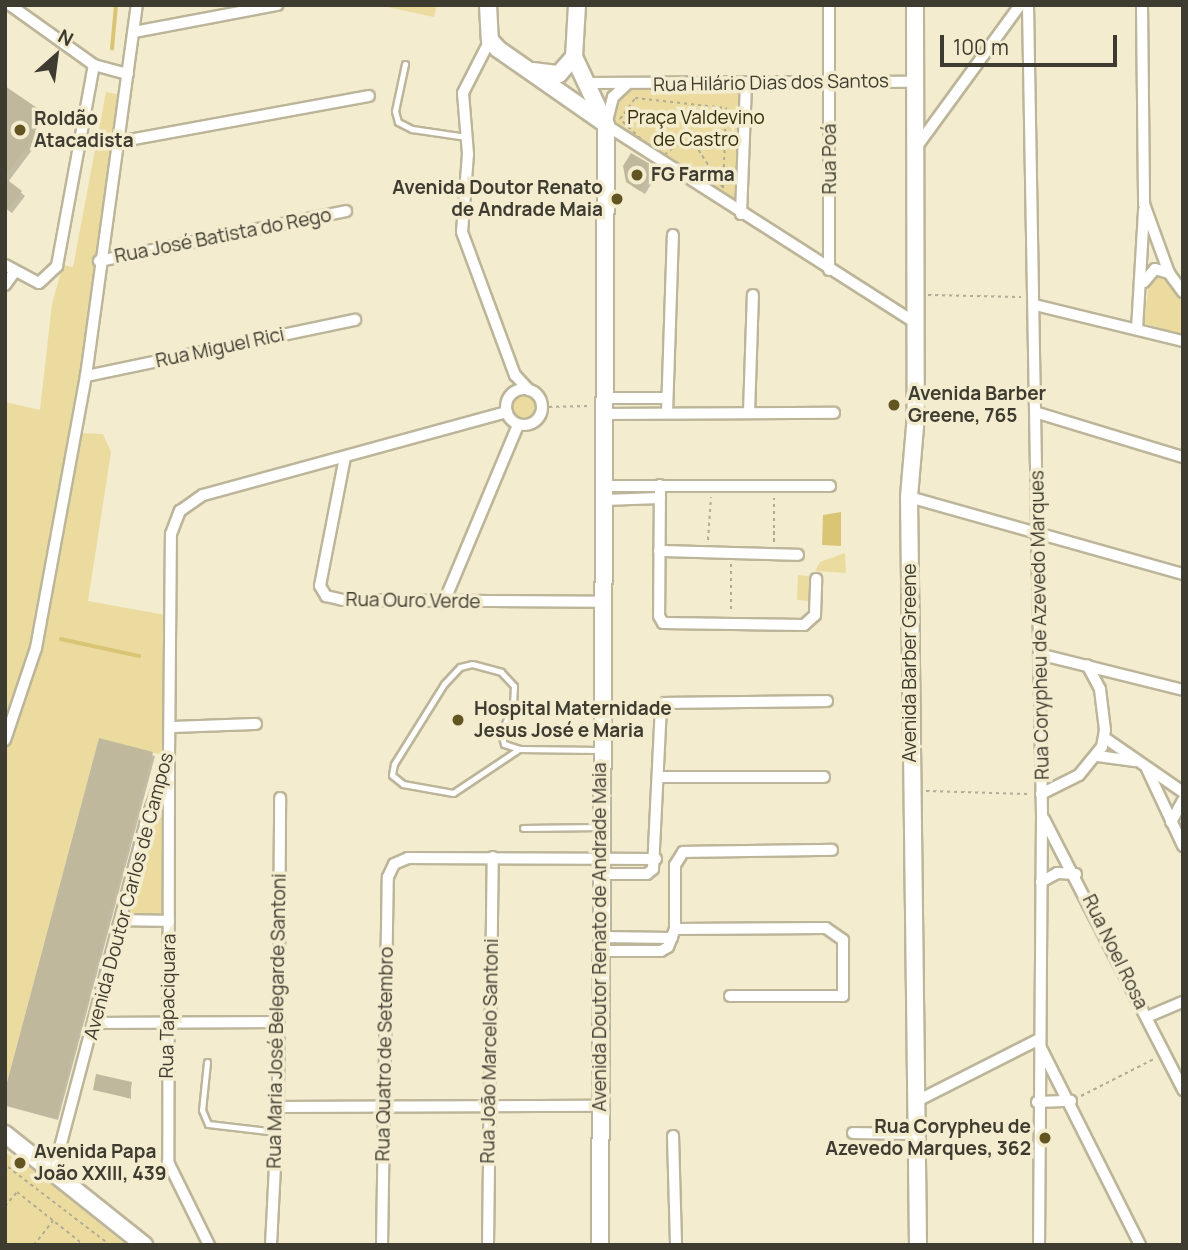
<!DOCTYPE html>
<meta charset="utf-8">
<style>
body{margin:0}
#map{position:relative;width:1188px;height:1250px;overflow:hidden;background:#f3eccf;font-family:Manrope,sans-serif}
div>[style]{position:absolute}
.green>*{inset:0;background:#ebdb9e}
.round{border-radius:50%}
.water>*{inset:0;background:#dac575}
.shadow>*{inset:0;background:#0003}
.stream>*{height:3.5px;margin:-1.75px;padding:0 1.75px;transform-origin:1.75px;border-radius:1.75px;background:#dac575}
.building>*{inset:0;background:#bfb89d}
.path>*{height:2px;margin-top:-1px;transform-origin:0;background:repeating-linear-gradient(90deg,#b1ac95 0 3.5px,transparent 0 7px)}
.roads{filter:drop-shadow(2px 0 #bcb599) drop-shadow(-2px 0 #bcb599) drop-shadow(0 2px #bcb599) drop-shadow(0 -2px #bcb599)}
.lane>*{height:5px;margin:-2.5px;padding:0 2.5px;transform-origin:2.5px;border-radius:2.5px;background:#fff}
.street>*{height:10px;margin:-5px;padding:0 5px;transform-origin:5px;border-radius:5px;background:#fff}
.street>.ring{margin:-5px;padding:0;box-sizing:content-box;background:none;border:10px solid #fff;border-radius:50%}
.secondary>*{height:16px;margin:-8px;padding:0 8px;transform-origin:8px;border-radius:8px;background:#fff}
.dots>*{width:19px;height:19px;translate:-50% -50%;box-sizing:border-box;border:4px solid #f3eccf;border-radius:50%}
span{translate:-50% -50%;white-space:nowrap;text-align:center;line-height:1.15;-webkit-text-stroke:7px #f3eccf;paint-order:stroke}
.street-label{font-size:19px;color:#3e3b30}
.park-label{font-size:19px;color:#362e09}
.poi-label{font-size:19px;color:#3e3b30;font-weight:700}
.left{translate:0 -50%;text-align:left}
.right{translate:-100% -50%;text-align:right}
.frame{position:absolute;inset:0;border:7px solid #3e3b30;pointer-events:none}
.north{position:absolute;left:21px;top:21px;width:70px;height:70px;-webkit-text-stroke:5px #f3eccf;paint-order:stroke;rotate:28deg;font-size:19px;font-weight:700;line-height:28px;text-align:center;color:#3e3b30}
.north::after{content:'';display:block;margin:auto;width:24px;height:32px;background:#3e3b30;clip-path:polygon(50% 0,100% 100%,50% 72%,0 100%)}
.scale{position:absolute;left:940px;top:35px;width:177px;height:32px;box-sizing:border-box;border:4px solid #3e3b30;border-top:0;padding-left:9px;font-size:21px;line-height:24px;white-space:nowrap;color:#3e3b30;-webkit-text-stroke:5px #f3eccf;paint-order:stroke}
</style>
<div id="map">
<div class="green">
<i style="clip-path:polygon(378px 5px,437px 5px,434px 17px)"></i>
<i style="clip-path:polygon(742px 87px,736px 206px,611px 125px,617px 98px,626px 89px)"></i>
<i style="clip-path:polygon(106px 92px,126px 96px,76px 433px,103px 434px,111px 452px,88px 601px,171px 616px,169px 757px,99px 738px,5px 1090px,5px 402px,40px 410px,52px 304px,63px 265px,73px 267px)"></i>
<i style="clip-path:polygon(1162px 274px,1183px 303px,1183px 336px,1144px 323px,1150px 275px)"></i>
<i class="round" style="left:508px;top:391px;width:32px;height:32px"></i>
<i style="clip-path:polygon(845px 553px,846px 573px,815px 571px,820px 562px)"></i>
<i style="clip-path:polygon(798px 575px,810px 576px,809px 601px,797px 600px)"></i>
<i style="clip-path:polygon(160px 817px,166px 820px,166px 918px,129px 916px,150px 823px)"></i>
<i style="clip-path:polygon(5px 1152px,35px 1171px,126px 1245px,5px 1245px)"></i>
</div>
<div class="water">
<i style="clip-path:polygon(841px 512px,841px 546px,822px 545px,823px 515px)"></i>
</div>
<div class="shadow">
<i style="clip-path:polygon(5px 88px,46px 117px,34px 132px,41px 138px,8px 182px,25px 196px,12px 213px,5px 208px)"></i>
<i style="clip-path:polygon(654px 169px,658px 173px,645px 194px,632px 186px)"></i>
<i style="clip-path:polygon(100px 740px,155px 756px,58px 1120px,6px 1106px,5px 1097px)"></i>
<i style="clip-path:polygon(131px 1083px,131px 1099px,95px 1089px)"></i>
</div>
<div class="stream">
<i style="left:112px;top:49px;width:44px;rotate:-84.8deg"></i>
<i style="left:61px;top:639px;width:80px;rotate:12.3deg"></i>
</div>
<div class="building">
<i style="clip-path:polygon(5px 86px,43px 112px,31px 127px,38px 133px,5px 176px)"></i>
<i style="clip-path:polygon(631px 153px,655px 167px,640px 191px,626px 182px,623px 166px)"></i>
<i style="clip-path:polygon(5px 178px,22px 191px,7px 210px,5px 209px)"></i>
<i style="clip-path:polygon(99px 738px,153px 752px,56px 1119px,5px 1105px,5px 1090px)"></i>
<i style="clip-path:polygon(96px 1074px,132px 1082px,129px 1098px,93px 1090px)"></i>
</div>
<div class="path">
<i style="left:635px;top:98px;width:92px;rotate:6.3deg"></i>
<i style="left:726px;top:108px;width:80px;rotate:92.1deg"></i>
<i style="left:723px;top:188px;width:63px;rotate:-122.7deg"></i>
<i style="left:689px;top:135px;width:36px;rotate:141deg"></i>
<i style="left:661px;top:158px;width:57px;rotate:-136.4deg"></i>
<i style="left:620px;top:119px;width:26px;rotate:-54deg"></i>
<i style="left:928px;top:295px;width:93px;rotate:1.2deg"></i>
<i style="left:542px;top:407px;width:48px;rotate:-1.2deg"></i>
<i style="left:708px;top:540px;width:43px;rotate:-86deg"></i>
<i style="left:774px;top:542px;width:44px;rotate:-90deg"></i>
<i style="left:731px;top:564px;width:47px;rotate:90deg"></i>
<i style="left:926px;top:791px;width:103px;rotate:1.7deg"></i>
<i style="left:1081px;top:1096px;width:82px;rotate:-26.9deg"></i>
<i style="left:5px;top:1171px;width:5px;rotate:-53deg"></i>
<i style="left:8px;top:1167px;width:128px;rotate:37.4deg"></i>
<i style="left:5px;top:1206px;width:18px;rotate:-49deg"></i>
<i style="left:17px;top:1192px;width:85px;rotate:38.3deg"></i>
<i style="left:34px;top:1245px;width:31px;rotate:-52deg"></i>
</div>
<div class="roads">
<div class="lane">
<i style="left:405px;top:64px;width:48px;rotate:102deg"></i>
<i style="left:395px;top:111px;width:11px;rotate:75deg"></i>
<i style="left:398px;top:122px;width:16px;rotate:27deg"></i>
<i style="left:412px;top:129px;width:55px;rotate:8.4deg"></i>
<i style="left:519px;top:749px;width:79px;rotate:146.3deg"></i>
<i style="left:453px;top:793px;width:51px;rotate:-169.8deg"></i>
<i style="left:403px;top:784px;width:14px;rotate:-141deg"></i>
<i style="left:392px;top:775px;width:11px;rotate:-80deg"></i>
<i style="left:394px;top:764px;width:94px;rotate:-58deg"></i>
<i style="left:444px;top:684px;width:23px;rotate:-47deg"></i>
<i style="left:460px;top:667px;width:12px;rotate:-14deg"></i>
<i style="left:472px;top:664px;width:30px;rotate:15deg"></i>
<i style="left:501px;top:672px;width:19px;rotate:47deg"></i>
<i style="left:514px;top:686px;width:18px;rotate:93deg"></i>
<i style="left:513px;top:704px;width:31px;rotate:112deg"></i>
<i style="left:501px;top:733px;width:11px;rotate:75deg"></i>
<i style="left:504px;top:744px;width:16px;rotate:18deg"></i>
<i style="left:519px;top:749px;width:80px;rotate:0.7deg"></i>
<i style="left:523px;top:828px;width:78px;rotate:-0.7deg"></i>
<i style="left:207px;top:1062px;width:48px;rotate:95.9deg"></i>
<i style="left:202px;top:1110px;width:15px;rotate:67deg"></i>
<i style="left:208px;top:1124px;width:69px;rotate:6.6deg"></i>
</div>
<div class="street">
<i style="left:10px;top:5px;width:103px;rotate:35.5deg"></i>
<i style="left:94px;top:65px;width:35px;rotate:15deg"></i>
<i style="left:829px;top:5px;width:265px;rotate:90deg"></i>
<i style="left:1028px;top:5px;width:811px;rotate:89.01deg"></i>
<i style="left:1042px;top:816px;width:429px;rotate:90.4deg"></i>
<i style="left:1142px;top:5px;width:199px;rotate:89.4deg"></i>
<i style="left:1144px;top:204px;width:73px;rotate:70.1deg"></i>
<i style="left:1169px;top:273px;width:24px;rotate:54deg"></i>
<i style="left:134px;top:32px;width:146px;rotate:-10.7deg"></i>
<i style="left:490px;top:40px;width:59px;rotate:117deg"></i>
<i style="left:463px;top:93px;width:61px;rotate:85.3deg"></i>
<i style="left:468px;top:154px;width:78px;rotate:94.4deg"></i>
<i style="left:462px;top:232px;width:153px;rotate:69.7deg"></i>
<i style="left:515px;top:375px;width:21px;rotate:47deg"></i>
<i style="left:585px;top:83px;width:331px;rotate:-0.2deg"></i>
<i style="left:626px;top:85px;width:18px;rotate:137deg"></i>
<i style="left:613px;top:97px;width:29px;rotate:104deg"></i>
<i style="left:606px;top:125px;width:369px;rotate:32.6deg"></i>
<i style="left:118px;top:142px;width:255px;rotate:-10.4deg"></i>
<i style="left:918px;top:145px;width:173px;rotate:-53.9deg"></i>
<i style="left:741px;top:214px;width:131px;rotate:-87.8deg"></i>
<i style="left:99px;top:261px;width:252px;rotate:-11.4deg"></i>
<i style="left:5px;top:265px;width:38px;rotate:28deg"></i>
<i style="left:39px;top:283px;width:25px;rotate:-43deg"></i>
<i style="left:57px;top:266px;width:204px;rotate:-79.6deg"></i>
<i style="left:1144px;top:282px;width:17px;rotate:-50deg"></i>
<i style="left:1155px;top:269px;width:15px;rotate:16deg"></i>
<i style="left:5px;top:285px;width:17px;rotate:-54deg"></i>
<i style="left:1035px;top:305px;width:152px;rotate:13.7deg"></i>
<i style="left:1137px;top:329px;width:119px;rotate:-86.6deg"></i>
<i style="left:86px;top:376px;width:275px;rotate:-11.8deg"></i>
<i class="ring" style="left:506px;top:389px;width:26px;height:26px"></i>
<i style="left:607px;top:398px;width:60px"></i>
<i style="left:667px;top:413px;width:178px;rotate:-88.1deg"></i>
<i style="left:749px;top:413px;width:118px;rotate:-88.1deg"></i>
<i style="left:1038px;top:413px;width:152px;rotate:16.9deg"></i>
<i style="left:607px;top:414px;width:227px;rotate:-0.3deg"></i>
<i style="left:345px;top:457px;width:131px;rotate:101deg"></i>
<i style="left:320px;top:586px;width:12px;rotate:59deg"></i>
<i style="left:326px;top:596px;width:17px;rotate:13deg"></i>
<i style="left:343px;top:600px;width:260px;rotate:0.4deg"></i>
<i style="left:660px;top:485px;width:131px;rotate:90.4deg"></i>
<i style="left:659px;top:616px;width:8px;rotate:60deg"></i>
<i style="left:663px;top:623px;width:141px;rotate:0.8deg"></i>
<i style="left:804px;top:625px;width:15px;rotate:-42deg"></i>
<i style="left:815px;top:615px;width:36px;rotate:-88deg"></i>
<i style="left:604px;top:486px;width:226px"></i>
<i style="left:909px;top:497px;width:285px;rotate:15.7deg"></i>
<i style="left:604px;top:500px;width:56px;rotate:-2deg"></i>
<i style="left:659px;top:551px;width:139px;rotate:1.6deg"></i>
<i style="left:444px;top:602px;width:192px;rotate:-67.3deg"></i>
<i style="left:1039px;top:654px;width:148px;rotate:14deg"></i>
<i style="left:171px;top:727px;width:85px;rotate:-2deg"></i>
<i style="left:1105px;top:738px;width:95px;rotate:34.7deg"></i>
<i style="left:5px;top:740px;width:97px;rotate:-71.4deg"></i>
<i style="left:36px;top:648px;width:277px;rotate:-79.6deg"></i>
<i style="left:86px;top:376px;width:374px;rotate:-82.2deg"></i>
<i style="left:1098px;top:756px;width:37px;rotate:8deg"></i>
<i style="left:169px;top:763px;width:399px;rotate:90.1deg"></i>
<i style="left:168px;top:1162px;width:93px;rotate:63.7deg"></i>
<i style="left:1147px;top:769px;width:85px;rotate:64.9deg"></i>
<i style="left:658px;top:777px;width:166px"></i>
<i style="left:1041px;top:794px;width:42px;rotate:-26.6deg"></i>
<i style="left:1079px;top:775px;width:36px;rotate:-51deg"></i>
<i style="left:1102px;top:747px;width:17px;rotate:-80deg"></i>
<i style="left:1105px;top:730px;width:41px;rotate:-97deg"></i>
<i style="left:1100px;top:689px;width:27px;rotate:-118deg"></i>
<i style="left:1044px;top:819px;width:305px;rotate:62.8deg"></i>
<i style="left:1171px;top:822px;width:25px;rotate:-61deg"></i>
<i style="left:601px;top:874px;width:46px"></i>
<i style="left:647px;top:874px;width:8px;rotate:-40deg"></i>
<i style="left:653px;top:869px;width:161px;rotate:-87.2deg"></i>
<i style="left:661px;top:708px;width:6px;rotate:-51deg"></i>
<i style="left:665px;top:703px;width:162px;rotate:-0.7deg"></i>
<i style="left:1041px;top:882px;width:18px;rotate:-29deg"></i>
<i style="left:1057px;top:873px;width:19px;rotate:3deg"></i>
<i style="left:121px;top:920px;width:48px;rotate:1.2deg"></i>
<i style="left:675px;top:929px;width:151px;rotate:-0.4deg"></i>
<i style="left:826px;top:928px;width:21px;rotate:35deg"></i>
<i style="left:843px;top:940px;width:56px;rotate:90deg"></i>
<i style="left:843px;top:996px;width:113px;rotate:180deg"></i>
<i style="left:601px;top:937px;width:71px;rotate:0.8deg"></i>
<i style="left:601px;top:951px;width:60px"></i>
<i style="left:661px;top:951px;width:8px;rotate:-30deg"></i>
<i style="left:668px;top:947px;width:19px;rotate:-69deg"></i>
<i style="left:675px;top:929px;width:64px;rotate:-90deg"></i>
<i style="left:675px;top:865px;width:15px;rotate:-58deg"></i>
<i style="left:683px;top:852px;width:149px;rotate:-0.8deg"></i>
<i style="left:1147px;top:1017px;width:39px;rotate:-23deg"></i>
<i style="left:95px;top:1023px;width:183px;rotate:-0.3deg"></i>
<i style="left:1039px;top:1044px;width:225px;rotate:63.3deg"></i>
<i style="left:917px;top:1101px;width:135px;rotate:-26.9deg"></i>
<i style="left:1037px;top:1102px;width:34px;rotate:-2deg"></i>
<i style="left:278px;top:1107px;width:321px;rotate:-0.2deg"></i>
<i style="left:853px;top:1133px;width:64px;rotate:0.9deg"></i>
<i style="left:673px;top:1136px;width:109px;rotate:88.4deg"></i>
<i style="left:54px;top:1170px;width:357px;rotate:-75.2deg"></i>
<i style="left:145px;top:825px;width:72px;rotate:-70.6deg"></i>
<i style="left:169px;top:757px;width:223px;rotate:-89.5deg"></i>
<i style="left:171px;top:534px;width:25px;rotate:-69deg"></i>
<i style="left:180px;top:511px;width:28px;rotate:-35deg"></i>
<i style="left:203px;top:495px;width:315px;rotate:-15.3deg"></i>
<i style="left:271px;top:1245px;width:138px;rotate:-87.1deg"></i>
<i style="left:278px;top:1107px;width:309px;rotate:-89.6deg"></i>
<i style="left:382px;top:1245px;width:368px;rotate:-89.1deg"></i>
<i style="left:388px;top:877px;width:14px;rotate:-65deg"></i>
<i style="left:394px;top:864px;width:15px;rotate:-23deg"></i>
<i style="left:408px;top:858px;width:248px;rotate:0.2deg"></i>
<i style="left:488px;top:1245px;width:388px;rotate:-89.3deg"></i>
</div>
<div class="secondary">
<i style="left:488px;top:5px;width:35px;rotate:87deg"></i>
<i style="left:490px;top:40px;width:12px;rotate:48deg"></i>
<i style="left:498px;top:49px;width:129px;rotate:34.9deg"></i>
<i style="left:577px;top:5px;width:52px;rotate:93.3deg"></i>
<i style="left:574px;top:57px;width:75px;rotate:64.8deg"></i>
<i style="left:606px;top:125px;width:1120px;rotate:90.31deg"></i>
<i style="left:915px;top:5px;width:410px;rotate:89.9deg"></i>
<i style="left:916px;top:415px;width:82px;rotate:94.9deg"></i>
<i style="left:909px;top:497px;width:748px;rotate:89.31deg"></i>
<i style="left:533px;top:71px;width:26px;rotate:7deg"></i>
<i style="left:559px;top:74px;width:23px;rotate:-49deg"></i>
<i style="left:5px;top:1134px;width:178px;rotate:38.6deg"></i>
</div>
</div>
<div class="dots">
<i style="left:20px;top:130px;background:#625522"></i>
<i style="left:637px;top:175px;background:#625522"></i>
<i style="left:617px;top:199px;background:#625522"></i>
<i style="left:894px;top:405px;background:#625522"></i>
<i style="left:458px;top:720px;background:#625522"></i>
<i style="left:1045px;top:1138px;background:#625522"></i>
<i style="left:20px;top:1163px;background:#625522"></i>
</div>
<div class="street-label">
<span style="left:771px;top:83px;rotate:-1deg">Rua Hilário Dias dos Santos</span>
<span style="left:830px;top:159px;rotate:-90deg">Rua Poá</span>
<span style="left:223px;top:236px;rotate:-11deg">Rua José Batista do Rego</span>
<span style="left:220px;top:348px;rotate:-12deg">Rua Miguel Rici</span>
<span style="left:413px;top:601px;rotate:1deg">Rua Ouro Verde</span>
<span style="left:1040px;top:625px;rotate:-91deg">Rua Corypheu de Azevedo Marques</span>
<span style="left:910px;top:663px;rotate:-90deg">Avenida Barber Greene</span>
<span style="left:129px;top:896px;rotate:-75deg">Avenida Doutor Carlos de Campos</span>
<span style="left:600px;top:937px;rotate:-90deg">Avenida Doutor Renato de Andrade Maia</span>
<span style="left:1115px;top:952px;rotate:64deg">Rua Noel Rosa</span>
<span style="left:168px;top:1006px;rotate:-89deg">Rua Tapaciquara</span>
<span style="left:277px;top:1021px;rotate:-89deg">Rua Maria José Belegarde Santoni</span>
<span style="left:490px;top:1051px;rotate:-89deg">Rua João Marcelo Santoni</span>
<span style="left:385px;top:1054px;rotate:-89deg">Rua Quatro de Setembro</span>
</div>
<div class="park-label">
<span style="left:696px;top:129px">Praça Valdevino<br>de Castro</span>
</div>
<div class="poi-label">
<span class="left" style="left:34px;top:130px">Roldão<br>Atacadista</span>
<span class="left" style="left:651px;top:175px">FG Farma</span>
<span class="right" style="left:603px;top:199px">Avenida Doutor Renato<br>de Andrade Maia</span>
<span class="left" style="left:908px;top:405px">Avenida Barber<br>Greene, 765</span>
<span class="left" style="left:474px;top:720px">Hospital Maternidade<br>Jesus José e Maria</span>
<span class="right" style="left:1031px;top:1138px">Rua Corypheu de<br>Azevedo Marques, 362</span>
<span class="left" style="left:34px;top:1163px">Avenida Papa<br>João XXIII, 439</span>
</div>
<div class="frame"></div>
<div class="north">N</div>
<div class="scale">100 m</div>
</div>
